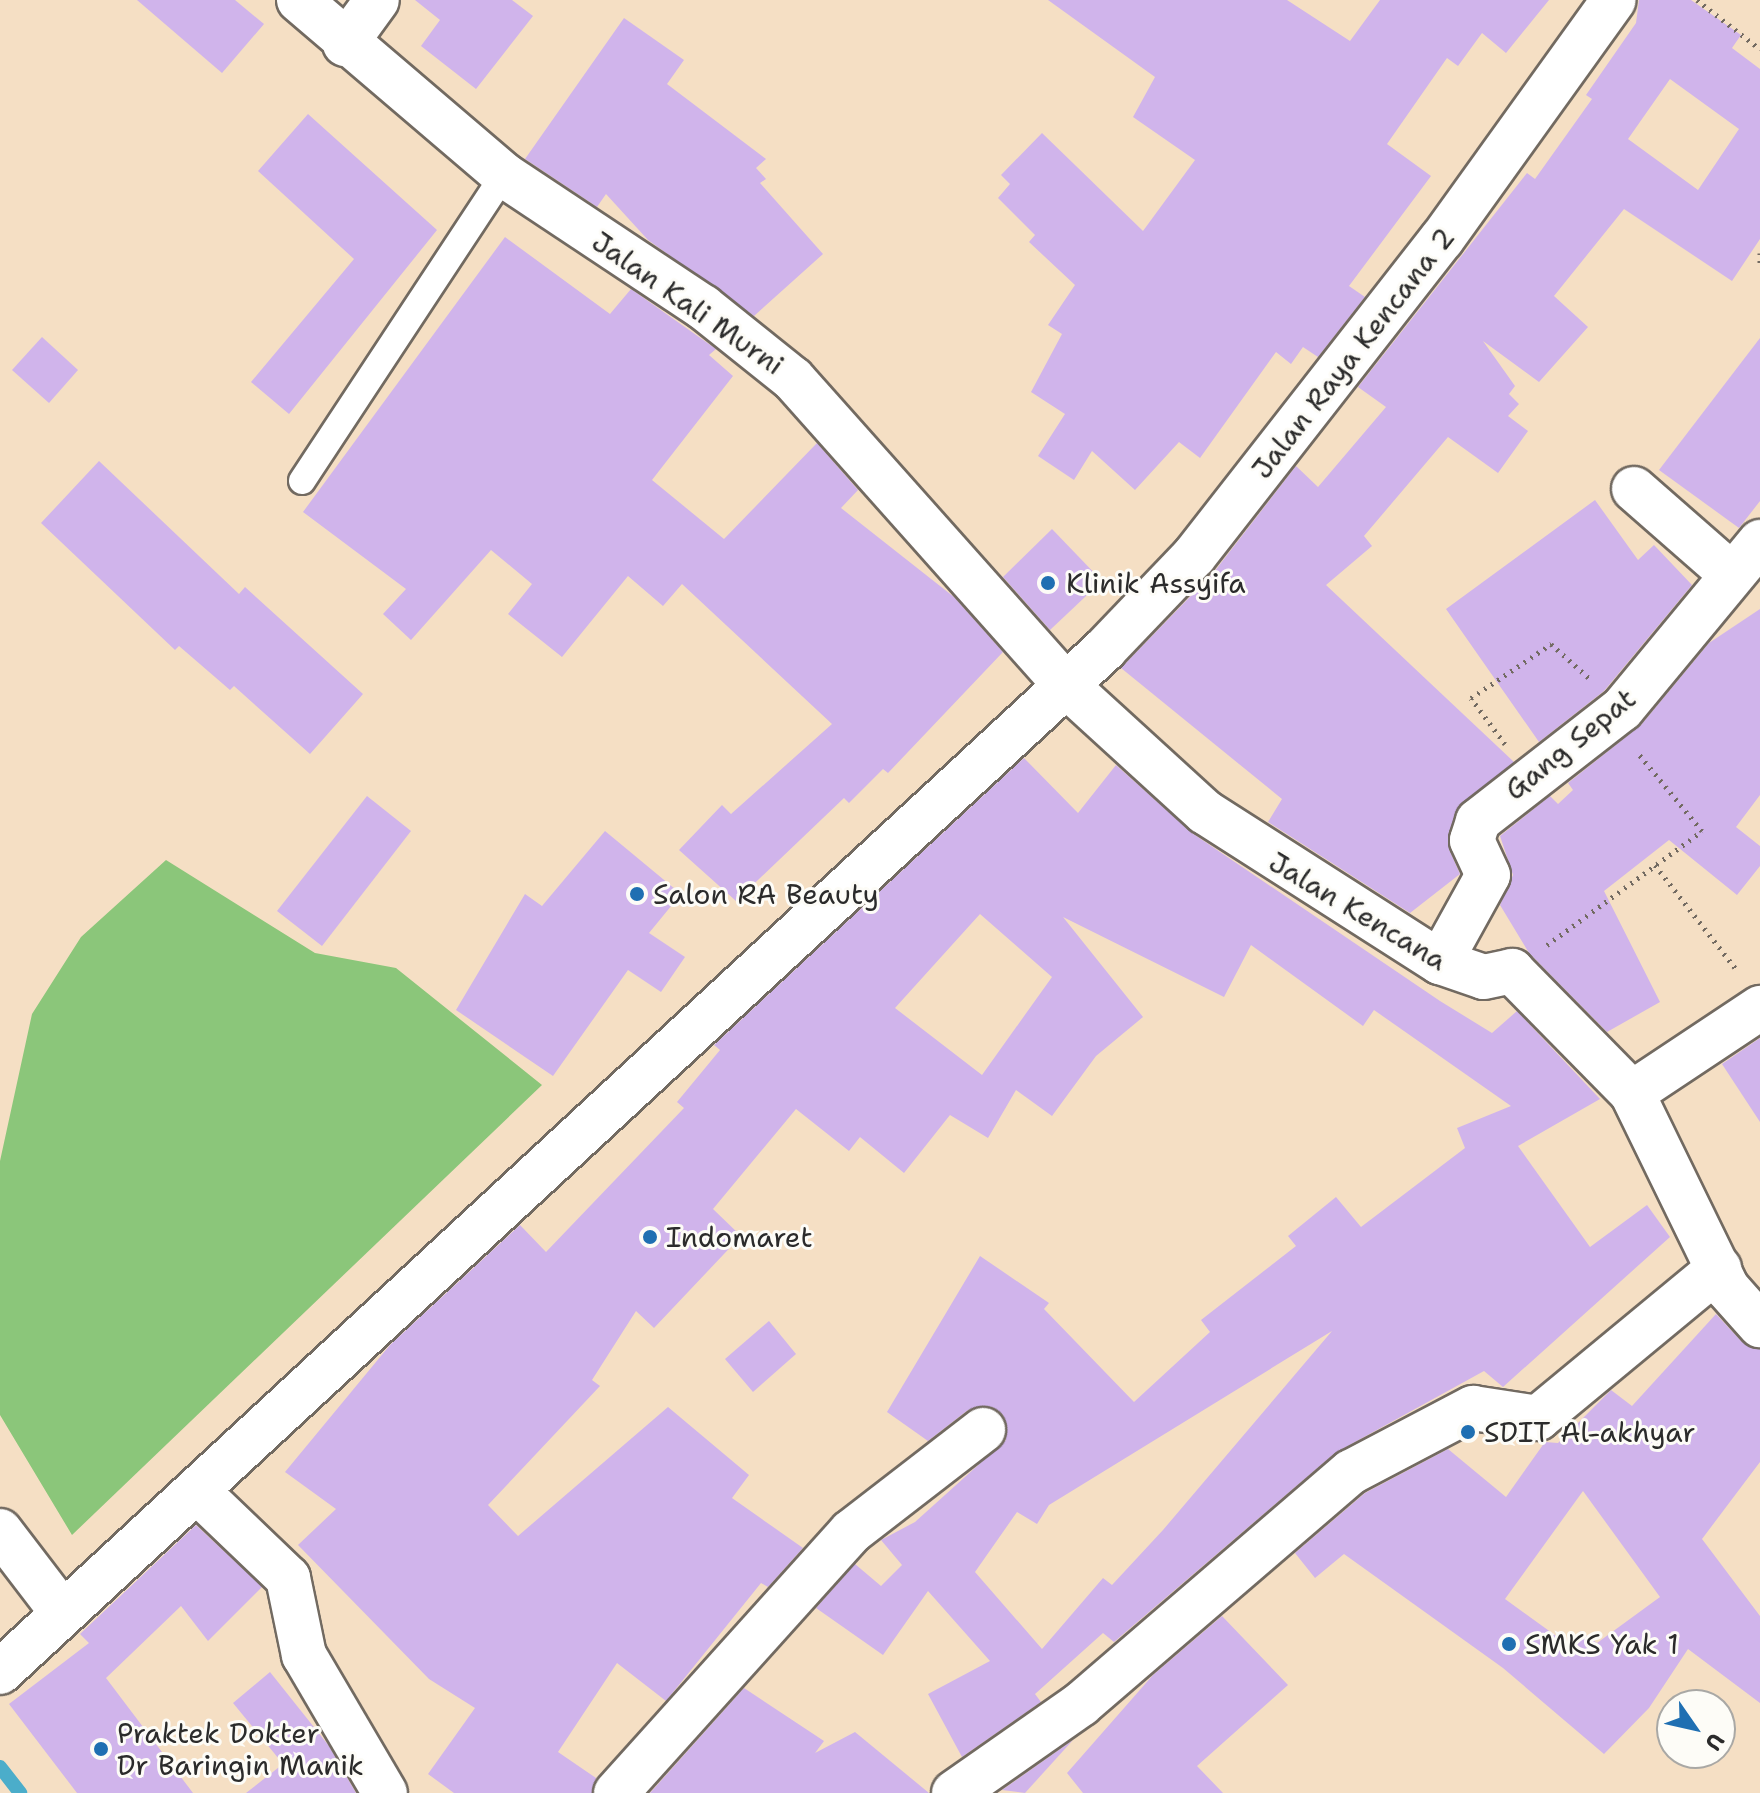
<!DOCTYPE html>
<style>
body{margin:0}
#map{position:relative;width:1760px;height:1793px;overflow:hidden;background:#f5dfc4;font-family:"Shantell Sans",sans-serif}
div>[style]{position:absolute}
.green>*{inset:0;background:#8bc67a}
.stream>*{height:14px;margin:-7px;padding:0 7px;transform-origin:7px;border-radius:7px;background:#4badca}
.building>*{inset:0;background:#d0b4eb}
.path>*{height:5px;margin-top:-2.5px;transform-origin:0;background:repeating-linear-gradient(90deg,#726a61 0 2px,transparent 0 8px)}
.roads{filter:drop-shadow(2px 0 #726a61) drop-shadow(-2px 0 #726a61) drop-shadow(0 2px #726a61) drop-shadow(0 -2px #726a61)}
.service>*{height:26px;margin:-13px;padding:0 13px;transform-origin:13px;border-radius:13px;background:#fff}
.minor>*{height:44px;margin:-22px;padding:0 22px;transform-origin:22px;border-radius:22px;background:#fff}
.tertiary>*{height:44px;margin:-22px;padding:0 22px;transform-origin:22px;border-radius:22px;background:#fff}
.dots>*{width:22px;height:22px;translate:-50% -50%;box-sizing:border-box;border:4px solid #fdfcf7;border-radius:50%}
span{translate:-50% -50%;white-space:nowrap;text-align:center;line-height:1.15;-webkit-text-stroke:6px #fdfcf7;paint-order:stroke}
.street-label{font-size:28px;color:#2b2b2b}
.poi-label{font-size:28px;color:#2b2b2b}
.left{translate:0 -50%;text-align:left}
.north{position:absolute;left:1656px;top:1689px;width:80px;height:80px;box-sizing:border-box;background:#fdfcf7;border:2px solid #a9a8a5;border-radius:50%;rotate:124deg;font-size:22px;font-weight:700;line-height:32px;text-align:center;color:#2b2b2b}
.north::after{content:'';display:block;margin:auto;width:28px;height:36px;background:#1f6fb2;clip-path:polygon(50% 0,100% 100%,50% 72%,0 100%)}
</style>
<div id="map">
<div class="green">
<i style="clip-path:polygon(166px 860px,315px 953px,396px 968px,542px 1085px,72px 1535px,0 1415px,0 1161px,32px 1014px,81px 937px)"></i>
</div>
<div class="stream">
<i style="left:0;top:1767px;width:33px;rotate:52deg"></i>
</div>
<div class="building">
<i style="clip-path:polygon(137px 0,235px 0,264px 24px,222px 73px)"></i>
<i style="clip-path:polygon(415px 0,512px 0,533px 16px,476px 89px,421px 46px,440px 20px)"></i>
<i style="clip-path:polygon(1048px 0,1287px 0,1350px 41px,1380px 0,1549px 0,1506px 53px,1482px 33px,1458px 66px,1447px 58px,1387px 144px,1431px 176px,1349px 286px,1365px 297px,1318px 357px,1303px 347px,1291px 364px,1276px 352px,1200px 458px,1179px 442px,1135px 490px,1092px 451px,1074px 480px,1038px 456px,1065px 414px,1031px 392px,1062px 334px,1048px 325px,1075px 285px,1029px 242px,1035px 235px,998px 198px,1010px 184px,1001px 175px,1042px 133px,1143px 231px,1195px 160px,1133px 117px,1155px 77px)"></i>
<i style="clip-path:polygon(evenodd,1639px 0,1691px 0,1741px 35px,1732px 48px,1760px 69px,1760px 239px,1732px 281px,1624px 209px,1554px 296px,1588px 327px,1539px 382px,1483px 341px,1515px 386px,1509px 394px,1519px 404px,1508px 416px,1528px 431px,1498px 473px,1448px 437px,1364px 536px,1372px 546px,1326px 585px,1514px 762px,1455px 813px,1449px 849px,1460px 874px,1410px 913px,1268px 822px,1282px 799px,1121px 668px,1214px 572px,1296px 466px,1318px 487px,1386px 407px,1358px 387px,1527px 173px,1535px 179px,1592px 99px,1586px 95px,1636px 23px,1639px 0,1670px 79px,1739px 129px,1698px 190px,1628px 139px,1670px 79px)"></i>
<i style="clip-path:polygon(624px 18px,684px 60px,667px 84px,766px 159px,756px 168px,766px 179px,760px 183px,823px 254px,754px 316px,648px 240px,606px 194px,597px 207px,525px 159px)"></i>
<i style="clip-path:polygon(308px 114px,437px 230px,289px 414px,251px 382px,354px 259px,258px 171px)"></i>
<i style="clip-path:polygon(505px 237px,610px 314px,631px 289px,716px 349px,709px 355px,733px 376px,652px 480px,724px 539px,817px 443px,858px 490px,841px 508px,954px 597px,1003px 652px,888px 773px,883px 769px,849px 803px,844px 798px,736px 901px,679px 850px,722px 805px,731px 814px,832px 724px,682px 584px,663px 606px,628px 576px,562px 657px,508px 614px,532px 584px,491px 550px,411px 640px,383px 614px,406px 589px,303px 512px)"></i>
<i style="clip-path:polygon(42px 337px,78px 370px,49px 403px,12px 370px)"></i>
<i style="clip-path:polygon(1760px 338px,1760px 501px,1739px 528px,1659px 470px)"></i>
<i style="clip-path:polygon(99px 461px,239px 594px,245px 587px,363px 694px,310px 754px,234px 686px,230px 690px,179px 646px,175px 650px,41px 523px)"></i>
<i style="clip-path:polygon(1595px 500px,1638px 560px,1654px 545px,1692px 585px,1604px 691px,1539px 742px,1446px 609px)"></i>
<i style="clip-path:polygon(1052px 529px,1102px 581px,1050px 630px,1003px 577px)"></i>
<i style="clip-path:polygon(1760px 609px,1760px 795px,1736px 827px,1760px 846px,1760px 866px,1737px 895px,1669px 840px,1604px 891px,1660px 1002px,1607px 1032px,1529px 953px,1500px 905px,1513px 875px,1500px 836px,1550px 796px,1558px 804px,1573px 790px,1568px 783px,1641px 725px,1709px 643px)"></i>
<i style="clip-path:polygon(evenodd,1024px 758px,1078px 813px,1116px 765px,1192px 833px,1440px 1001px,1492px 1033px,1517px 1011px,1600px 1099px,1518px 1146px,1590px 1247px,1647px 1205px,1670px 1237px,1503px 1387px,1484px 1371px,1335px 1453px,1114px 1642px,1103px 1633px,1035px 1694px,1041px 1702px,962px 1757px,928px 1694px,990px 1661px,928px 1591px,883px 1655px,816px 1608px,855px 1564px,881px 1586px,902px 1565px,881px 1540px,915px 1522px,1006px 1440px,1003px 1415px,992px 1407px,968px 1410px,928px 1441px,887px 1412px,980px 1256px,1049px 1303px,1044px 1309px,1134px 1402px,1210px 1332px,1201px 1320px,1296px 1246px,1288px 1236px,1336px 1197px,1361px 1227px,1465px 1148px,1457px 1128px,1511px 1106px,1374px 1010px,1363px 1026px,1251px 945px,1224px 997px,1063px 917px,1143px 1017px,1096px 1056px,1052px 1116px,1016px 1090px,988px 1138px,950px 1115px,904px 1173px,860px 1137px,849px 1151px,796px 1109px,713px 1209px,741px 1236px,654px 1328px,636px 1311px,592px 1380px,600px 1386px,488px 1505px,518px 1536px,668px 1407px,749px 1475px,732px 1498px,803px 1548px,768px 1587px,761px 1583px,666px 1701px,617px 1663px,558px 1752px,596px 1778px,592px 1793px,454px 1793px,428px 1774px,475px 1708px,429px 1679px,298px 1545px,336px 1509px,285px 1472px,390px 1345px,520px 1225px,546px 1252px,684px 1108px,677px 1102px,720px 1050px,714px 1045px,1024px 758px,980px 914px,1052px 977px,982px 1075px,895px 1008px,980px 914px,1024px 758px,1332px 1331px,1163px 1530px,1112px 1585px,1103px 1578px,1042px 1649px,975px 1572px,1017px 1512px,1037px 1524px,1049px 1505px,1332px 1331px)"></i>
<i style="clip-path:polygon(367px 796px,411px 831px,322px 946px,277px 911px)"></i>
<i style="clip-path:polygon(605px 831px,681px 894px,649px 933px,685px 957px,661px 992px,628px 970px,553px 1076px,456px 1010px,525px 894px,542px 906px)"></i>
<i style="clip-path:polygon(1760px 1038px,1760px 1122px,1722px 1064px)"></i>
<i style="clip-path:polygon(evenodd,1716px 1314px,1742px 1342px,1760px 1349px,1760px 1462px,1702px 1539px,1760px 1616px,1760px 1703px,1688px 1649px,1649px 1708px,1604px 1754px,1503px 1668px,1344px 1554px,1315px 1578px,1295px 1553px,1365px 1493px,1448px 1449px,1506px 1497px,1545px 1442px,1558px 1443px,1611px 1390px,1632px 1406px,1716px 1314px,1583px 1491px,1660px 1597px,1597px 1643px,1580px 1631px,1570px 1646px,1505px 1599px,1583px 1491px)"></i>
<i style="clip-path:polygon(769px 1321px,796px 1354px,753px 1392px,725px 1359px)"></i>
<i style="clip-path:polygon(196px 1525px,262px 1587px,208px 1641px,181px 1606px,106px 1678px,193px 1793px,77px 1793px,9px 1704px,89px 1643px,80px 1634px)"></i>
<i style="clip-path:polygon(1222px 1616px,1288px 1685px,1197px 1766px,1223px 1793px,1083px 1793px,1067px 1773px,1153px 1675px)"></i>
<i style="clip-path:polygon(270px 1672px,329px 1746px,356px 1793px,246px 1793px,283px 1764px,233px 1703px)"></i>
<i style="clip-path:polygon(744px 1688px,824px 1741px,815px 1753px,855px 1732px,929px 1793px,650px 1793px)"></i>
<i style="clip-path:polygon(1073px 1740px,1025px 1793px,1002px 1790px)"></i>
</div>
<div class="path">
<i style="left:1697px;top:0;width:80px;rotate:37.9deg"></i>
<i style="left:1760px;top:253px;width:10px;rotate:90deg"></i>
<i style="left:1505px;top:744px;width:57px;rotate:-126.5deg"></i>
<i style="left:1471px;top:698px;width:97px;rotate:-34deg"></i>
<i style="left:1551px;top:644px;width:52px;rotate:41.9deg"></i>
<i style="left:1655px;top:865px;width:132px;rotate:52.1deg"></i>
<i style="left:1547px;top:945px;width:192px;rotate:-36.3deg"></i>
<i style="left:1702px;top:831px;width:101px;rotate:-129.4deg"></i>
</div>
<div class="roads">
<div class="service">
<i style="left:302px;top:481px;width:367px;rotate:-56.6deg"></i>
</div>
<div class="minor">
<i style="left:299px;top:0;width:270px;rotate:40.5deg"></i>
<i style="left:504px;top:175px;width:239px;rotate:33.6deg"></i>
<i style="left:703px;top:307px;width:115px;rotate:38.7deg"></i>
<i style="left:793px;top:379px;width:411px;rotate:48.3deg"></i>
<i style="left:1067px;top:686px;width:187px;rotate:42.4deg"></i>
<i style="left:1205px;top:812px;width:279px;rotate:32.6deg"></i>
<i style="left:1440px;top:962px;width:46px;rotate:18.8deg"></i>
<i style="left:1484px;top:977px;width:29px;rotate:-12deg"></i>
<i style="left:1512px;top:971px;width:171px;rotate:45.5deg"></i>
<i style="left:1632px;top:1093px;width:217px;rotate:64deg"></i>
<i style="left:1727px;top:1288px;width:50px;rotate:48.3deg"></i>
<i style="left:345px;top:44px;width:54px;rotate:-54deg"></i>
<i style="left:1634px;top:489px;width:129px;rotate:41.2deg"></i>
<i style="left:1440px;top:962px;width:99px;rotate:-61.1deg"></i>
<i style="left:1488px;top:875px;width:38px;rotate:-115deg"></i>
<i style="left:1472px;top:840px;width:20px;rotate:-72deg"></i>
<i style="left:1478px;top:821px;width:182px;rotate:-37.9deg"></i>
<i style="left:1622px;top:709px;width:217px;rotate:-50.4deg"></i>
<i style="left:1632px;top:1093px;width:154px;rotate:-33.6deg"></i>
<i style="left:197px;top:1491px;width:126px;rotate:43.7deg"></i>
<i style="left:288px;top:1578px;width:79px;rotate:78.3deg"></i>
<i style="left:304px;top:1655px;width:160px;rotate:59.6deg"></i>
<i style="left:0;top:1531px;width:102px;rotate:52.6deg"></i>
<i style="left:616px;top:1793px;width:351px;rotate:-48deg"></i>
<i style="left:851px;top:1532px;width:167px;rotate:-37.7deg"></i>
<i style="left:954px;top:1793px;width:155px;rotate:-35deg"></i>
<i style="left:1081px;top:1704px;width:356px;rotate:-40.7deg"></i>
<i style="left:1351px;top:1472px;width:138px;rotate:-27.7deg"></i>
<i style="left:1473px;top:1408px;width:66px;rotate:8.7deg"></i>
<i style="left:1538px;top:1418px;width:235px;rotate:-39.6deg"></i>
</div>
<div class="tertiary">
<i style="left:0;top:1672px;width:1506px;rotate:-42.79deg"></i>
<i style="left:1105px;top:649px;width:129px;rotate:-46.3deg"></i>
<i style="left:1194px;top:556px;width:402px;rotate:-52deg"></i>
<i style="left:1442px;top:239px;width:294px;rotate:-54.3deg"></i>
</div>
</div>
<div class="dots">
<i style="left:1048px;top:583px;background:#1f6fb2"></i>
<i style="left:637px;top:894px;background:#1f6fb2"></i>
<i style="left:650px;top:1237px;background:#1f6fb2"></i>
<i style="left:1468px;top:1432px;background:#1f6fb2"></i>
<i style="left:1509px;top:1644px;background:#1f6fb2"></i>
<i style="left:101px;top:1749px;background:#1f6fb2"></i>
</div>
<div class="street-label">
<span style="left:688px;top:303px;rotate:35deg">Jalan Kali Murni</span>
<span style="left:1353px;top:353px;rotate:-52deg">Jalan Raya Kencana 2</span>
<span style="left:1570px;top:744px;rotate:-39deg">Gang Sepat</span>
<span style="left:1358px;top:911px;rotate:31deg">Jalan Kencana</span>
</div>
<div class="poi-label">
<span class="left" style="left:1066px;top:583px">Klinik Assyifa</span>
<span class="left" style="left:653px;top:894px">Salon RA Beauty</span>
<span class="left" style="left:666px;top:1237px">Indomaret</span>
<span class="left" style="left:1484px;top:1432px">SDIT Al-akhyar</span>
<span class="left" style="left:1525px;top:1644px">SMKS Yak 1</span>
<span class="left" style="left:117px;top:1749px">Praktek Dokter<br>Dr Baringin Manik</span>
</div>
<div class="north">U</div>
</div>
